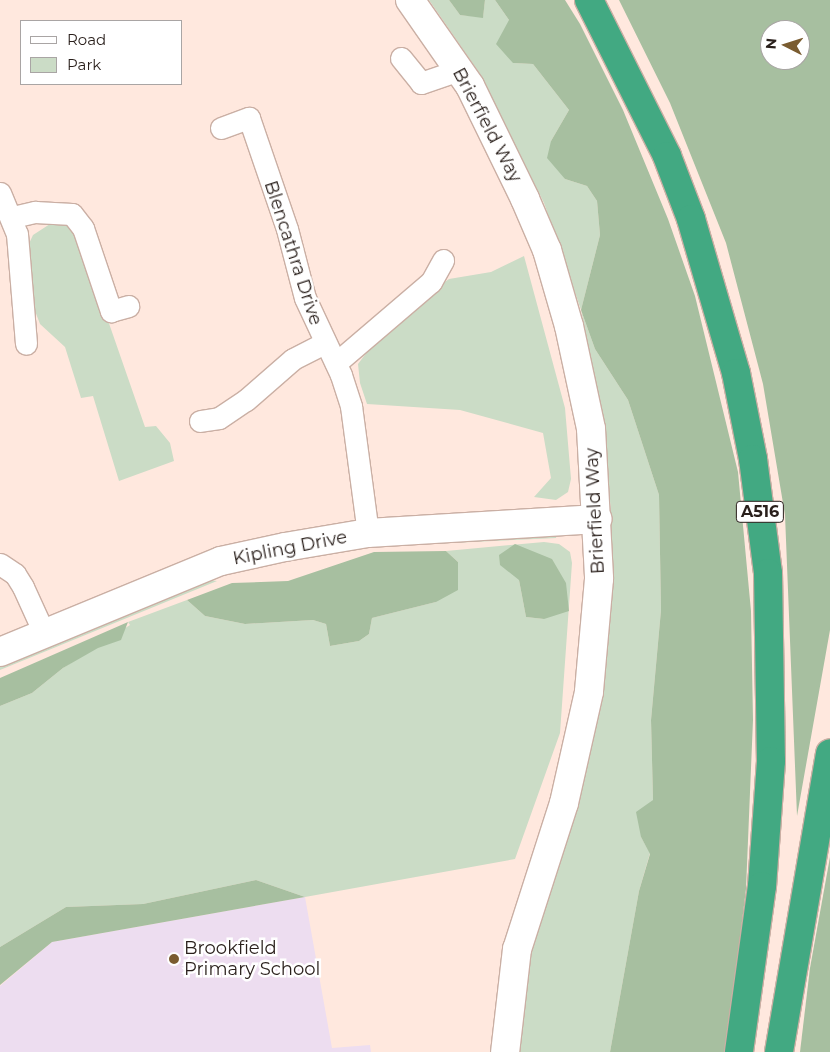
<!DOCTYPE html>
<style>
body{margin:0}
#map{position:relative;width:830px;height:1052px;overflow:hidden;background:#ffe8de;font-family:Montserrat,sans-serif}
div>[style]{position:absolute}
.education>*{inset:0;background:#edddf0}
.green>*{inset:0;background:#cbdcc6}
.forest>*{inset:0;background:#a7bfa0}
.roads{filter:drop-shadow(1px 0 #caafa4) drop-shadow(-1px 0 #caafa4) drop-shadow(0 1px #caafa4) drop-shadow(0 -1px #caafa4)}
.street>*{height:21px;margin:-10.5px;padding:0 10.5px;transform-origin:10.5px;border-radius:10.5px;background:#fff}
.secondary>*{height:28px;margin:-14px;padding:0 14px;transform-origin:14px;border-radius:14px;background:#fff}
.highway>*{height:28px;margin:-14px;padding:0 14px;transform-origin:14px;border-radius:14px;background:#42a982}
.dots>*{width:14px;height:14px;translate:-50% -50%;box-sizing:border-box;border:2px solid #fff;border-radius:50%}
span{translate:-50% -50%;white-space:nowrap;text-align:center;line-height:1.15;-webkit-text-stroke:5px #fff;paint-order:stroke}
.shield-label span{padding:1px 4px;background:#fff;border:1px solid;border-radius:4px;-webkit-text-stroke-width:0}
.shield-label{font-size:16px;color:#291f1b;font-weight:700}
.street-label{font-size:18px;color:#291f1b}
.poi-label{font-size:18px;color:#291f1b}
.left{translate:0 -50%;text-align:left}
.legend{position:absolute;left:20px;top:20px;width:162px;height:65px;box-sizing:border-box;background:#fff;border:1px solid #a9a5a4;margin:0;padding:6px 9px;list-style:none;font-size:15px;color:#291f1b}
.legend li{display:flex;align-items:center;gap:10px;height:25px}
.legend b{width:25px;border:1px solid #a9a5a4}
.north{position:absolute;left:760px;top:20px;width:50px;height:50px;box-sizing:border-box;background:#fff;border:1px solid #a9a5a4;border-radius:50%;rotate:275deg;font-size:14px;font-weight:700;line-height:20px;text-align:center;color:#291f1b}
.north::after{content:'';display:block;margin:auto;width:18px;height:22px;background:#7a5c30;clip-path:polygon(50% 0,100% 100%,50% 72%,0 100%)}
</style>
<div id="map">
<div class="education">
<i style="clip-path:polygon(305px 897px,332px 1048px,370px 1045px,371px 1052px,0 1052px,0 986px,52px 942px)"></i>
</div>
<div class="green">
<i style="clip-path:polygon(429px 0,449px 0,460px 15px,483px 17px,485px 0,495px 0,509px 20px,513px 63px,533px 64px,569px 110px,551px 141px,565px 179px,587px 186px,597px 201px,600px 235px,581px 310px,595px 349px,628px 400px,659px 495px,661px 610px,651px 720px,653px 800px,641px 837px,650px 853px,639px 891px,610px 1052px,518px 1052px,528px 953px,598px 719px,610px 616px,611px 511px,600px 403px,581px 310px,544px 203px,478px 71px)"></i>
<i style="clip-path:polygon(50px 224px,67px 225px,79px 237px,145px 427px,156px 426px,170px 443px,174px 461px,119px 481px,93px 396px,81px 398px,65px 347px,40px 324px,32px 303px,27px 248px,33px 235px)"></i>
<i style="clip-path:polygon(524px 256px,565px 408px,571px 479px,568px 492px,556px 500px,534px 497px,551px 478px,543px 433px,460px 410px,367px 404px,360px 383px,358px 364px,385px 328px,434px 290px,449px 279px,491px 272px)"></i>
<i style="clip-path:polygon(557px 534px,556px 538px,364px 547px,376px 544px)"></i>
<i style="clip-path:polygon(evenodd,544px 542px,559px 544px,570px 552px,572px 563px,560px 733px,515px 859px,305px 897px,256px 880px,143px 904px,66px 907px,0 947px,0 706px,32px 693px,63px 668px,130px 625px,128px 622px,187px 600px,205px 616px,245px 624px,313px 620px,326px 624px,330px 646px,359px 641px,369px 634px,372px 618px,436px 602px,458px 562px,446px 551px,544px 542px,519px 580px,544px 619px,526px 617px,519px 580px)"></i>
<i style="clip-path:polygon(207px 580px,217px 581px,0 670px,0 666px,48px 645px)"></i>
</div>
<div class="forest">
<i style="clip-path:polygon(449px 0,485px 0,483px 18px,460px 15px)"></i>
<i style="clip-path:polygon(495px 0,565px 0,580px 24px,623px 110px,668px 219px,695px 296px,738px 472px,751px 611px,753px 720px,746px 889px,726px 1052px,610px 1052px,639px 891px,650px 854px,641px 837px,636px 812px,653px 800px,651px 720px,661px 610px,659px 495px,628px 400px,595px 349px,581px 310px,600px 235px,597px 201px,587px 186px,565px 179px,547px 158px,551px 141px,569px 110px,533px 64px,513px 63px,496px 44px,509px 20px)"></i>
<i style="clip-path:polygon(evenodd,619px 0,830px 0,830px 630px,797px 816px,785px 515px,763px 384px,726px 243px,670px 103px,619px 0,770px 30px,800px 30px,800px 60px,770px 60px,770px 30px)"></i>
<i style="clip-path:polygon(515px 544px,552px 559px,566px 583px,569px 611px,544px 619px,526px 617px,519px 580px,500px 565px,499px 555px)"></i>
<i style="clip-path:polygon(446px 551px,458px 562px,458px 590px,436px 602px,372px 618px,369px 634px,359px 641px,330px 646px,326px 624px,313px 620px,245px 624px,205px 616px,187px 600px,232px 583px,288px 581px,374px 552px)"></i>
<i style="clip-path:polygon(128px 622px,121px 640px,98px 648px,63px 668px,32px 693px,0 706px,0 678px)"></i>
<i style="clip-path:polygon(830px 857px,830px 1052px,800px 1052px,810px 968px)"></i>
<i style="clip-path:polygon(256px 880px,305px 897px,52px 942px,0 985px,0 947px,66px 907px,143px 904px)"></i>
</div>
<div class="roads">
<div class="street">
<i style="left:401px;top:58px;width:32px;rotate:51deg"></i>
<i style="left:421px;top:83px;width:40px;rotate:-18.9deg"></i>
<i style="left:221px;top:128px;width:30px;rotate:-20deg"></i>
<i style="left:249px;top:118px;width:117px;rotate:71.1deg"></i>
<i style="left:287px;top:229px;width:71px;rotate:75.4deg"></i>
<i style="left:305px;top:298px;width:85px;rotate:64.9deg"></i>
<i style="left:341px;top:375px;width:33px;rotate:72deg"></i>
<i style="left:351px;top:406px;width:128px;rotate:82.4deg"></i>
<i style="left:0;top:193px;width:44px;rotate:67.5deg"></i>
<i style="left:17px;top:234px;width:110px;rotate:85.3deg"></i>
<i style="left:13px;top:217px;width:23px;rotate:-13deg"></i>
<i style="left:35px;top:212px;width:37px;rotate:3deg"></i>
<i style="left:72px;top:214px;width:18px;rotate:52deg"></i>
<i style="left:83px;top:228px;width:88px;rotate:71.4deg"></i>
<i style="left:111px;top:311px;width:18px;rotate:-16deg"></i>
<i style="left:336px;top:363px;width:125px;rotate:-40.5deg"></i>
<i style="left:431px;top:282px;width:25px;rotate:-61deg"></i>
<i style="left:200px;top:421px;width:19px;rotate:-9deg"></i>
<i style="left:219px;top:418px;width:32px;rotate:-34deg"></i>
<i style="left:246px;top:400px;width:62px;rotate:-41.1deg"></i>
<i style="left:293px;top:359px;width:35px;rotate:-27deg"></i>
<i style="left:0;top:564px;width:18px;rotate:34deg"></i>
<i style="left:15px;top:574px;width:15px;rotate:58deg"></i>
<i style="left:23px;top:587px;width:51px;rotate:65.5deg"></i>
</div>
<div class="secondary">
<i style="left:410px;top:0;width:105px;rotate:55.1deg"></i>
<i style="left:470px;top:86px;width:126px;rotate:64deg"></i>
<i style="left:525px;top:199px;width:56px;rotate:66.7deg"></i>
<i style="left:547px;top:250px;width:79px;rotate:73.9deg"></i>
<i style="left:569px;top:326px;width:105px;rotate:77.9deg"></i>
<i style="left:591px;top:429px;width:150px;rotate:86.9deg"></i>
<i style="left:599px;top:579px;width:113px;rotate:95.1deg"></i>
<i style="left:589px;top:692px;width:114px;rotate:102.7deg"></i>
<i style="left:564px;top:803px;width:153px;rotate:107.8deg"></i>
<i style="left:517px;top:949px;width:104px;rotate:96.6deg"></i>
<i style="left:0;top:652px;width:239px;rotate:-22.4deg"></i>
<i style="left:221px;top:561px;width:66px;rotate:-12.3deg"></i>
<i style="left:285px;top:547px;width:84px;rotate:-9.6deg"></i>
<i style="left:368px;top:533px;width:230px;rotate:-3.5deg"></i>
</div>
<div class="highway">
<i style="left:589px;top:0;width:174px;rotate:63.4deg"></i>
<i style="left:667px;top:156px;width:67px;rotate:69.1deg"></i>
<i style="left:691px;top:219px;width:160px;rotate:73.7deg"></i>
<i style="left:736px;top:373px;width:88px;rotate:78.8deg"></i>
<i style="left:753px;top:459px;width:115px;rotate:82.5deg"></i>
<i style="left:768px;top:573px;width:188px;rotate:89.1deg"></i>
<i style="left:771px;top:761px;width:125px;rotate:94.1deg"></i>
<i style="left:762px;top:886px;width:168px;rotate:97.9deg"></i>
<i style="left:779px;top:1052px;width:303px;rotate:-80.3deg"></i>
</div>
</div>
<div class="dots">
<i style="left:174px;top:959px;background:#7a5c30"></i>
</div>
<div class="shield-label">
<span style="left:760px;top:512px">A516</span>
</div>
<div class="street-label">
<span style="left:487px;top:125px;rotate:62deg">Brierfield Way</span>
<span style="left:293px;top:253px;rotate:72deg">Blencathra Drive</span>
<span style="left:595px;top:511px;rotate:-93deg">Brierfield Way</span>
<span style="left:290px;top:548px;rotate:-11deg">Kipling Drive</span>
</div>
<div class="poi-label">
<span class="left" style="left:184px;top:959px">Brookfield<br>Primary School</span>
</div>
<ul class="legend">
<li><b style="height:6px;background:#fff"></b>Road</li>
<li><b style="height:14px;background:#cbdcc6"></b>Park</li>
</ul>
<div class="north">N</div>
</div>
